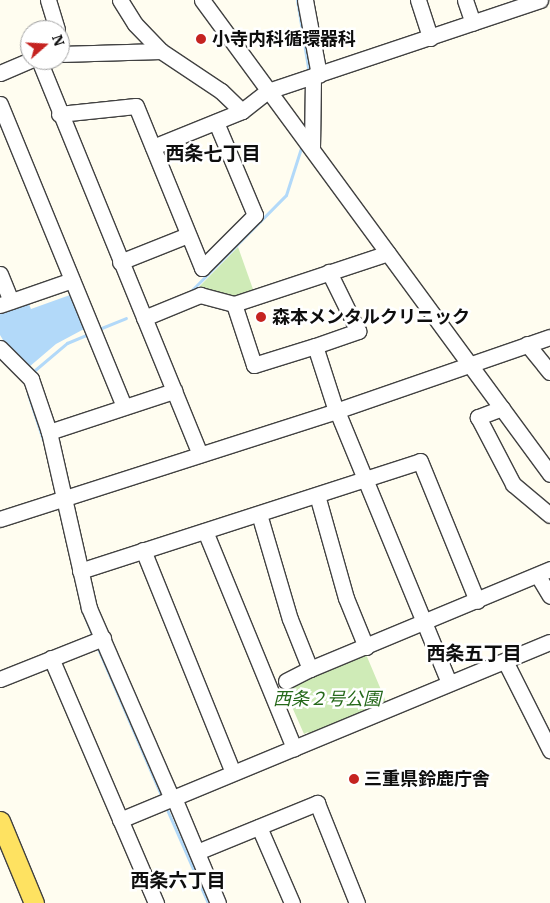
<!DOCTYPE html>
<meta charset="utf-8">
<style>
body{margin:0}
#map{position:relative;width:550px;height:903px;overflow:hidden;background:#fffdf0;font-family:"IBM Plex Serif","Noto Sans JP",serif}
div>[style]{position:absolute}
.green>*{inset:0;background:#cfebb7}
.water>*{inset:0;background:#b2d9f9}
.stream>*{height:3px;margin:-1.5px;padding:0 1.5px;transform-origin:1.5px;border-radius:1.5px;background:#b2d9f9}
.roads{filter:drop-shadow(1px 0 #414141) drop-shadow(-1px 0 #414141) drop-shadow(0 1px #414141) drop-shadow(0 -1px #414141)}
.minor>*{height:15px;margin:-7.5px;padding:0 7.5px;transform-origin:7.5px;border-radius:7.5px;background:#fff}
.major>*{height:19px;margin:-9.5px;padding:0 9.5px;transform-origin:9.5px;border-radius:9.5px;background:#fee261}
.dots>*{width:14px;height:14px;translate:-50% -50%;box-sizing:border-box;border:2px solid #fff;border-radius:50%}
span{translate:-50% -50%;white-space:nowrap;text-align:center;line-height:1.15;-webkit-text-stroke:5px #fff;paint-order:stroke}
.poi-label{font-size:18px;color:#0e0e0e;font-weight:700}
.left{translate:0 -50%;text-align:left}
.park-label{font-size:18px;color:#26691b;font-style:italic}
.neighbourhood-label{font-size:19px;color:#0e0e0e;font-weight:700}
.north{position:absolute;left:20px;top:20px;width:50px;height:50px;box-sizing:border-box;background:#fff;border:1px solid #9f9f9f;border-radius:50%;rotate:71deg;font-size:14px;font-weight:700;line-height:20px;text-align:center;color:#0e0e0e}
.north::after{content:'';display:block;margin:auto;width:18px;height:22px;background:#c52320;clip-path:polygon(50% 0,100% 100%,50% 72%,0 100%)}
</style>
<div id="map">
<div class="green">
<i style="clip-path:polygon(238px 247px,254px 292px,230px 299px,198px 288px)"></i>
<i style="clip-path:polygon(365px 652px,387px 704px,310px 737px,308px 732px,304px 734px,289px 700px,288px 685px)"></i>
</div>
<div class="water">
<i style="clip-path:polygon(70px 295px,84px 329px,56px 344px,29px 367px,9px 350px,0 335px,0 312px,28px 302px,31px 309px)"></i>
</div>
<div class="stream">
<i style="left:297px;top:0;width:74px;rotate:80.7deg"></i>
<i style="left:190px;top:292px;width:136px;rotate:-45.3deg"></i>
<i style="left:286px;top:195px;width:52px;rotate:-72.3deg"></i>
<i style="left:99px;top:329px;width:29px;rotate:-22deg"></i>
<i style="left:35px;top:370px;width:42px;rotate:-40.2deg"></i>
<i style="left:67px;top:343px;width:23px;rotate:-23deg"></i>
<i style="left:28px;top:394px;width:48px;rotate:71.9deg"></i>
<i style="left:81px;top:607px;width:31px;rotate:68deg"></i>
<i style="left:96px;top:644px;width:167px;rotate:66.7deg"></i>
<i style="left:165px;top:805px;width:107px;rotate:66.3deg"></i>
</div>
<div class="roads">
<div class="minor">
<i style="left:48px;top:0;width:31px;rotate:73deg"></i>
<i style="left:120px;top:0;width:28px;rotate:58deg"></i>
<i style="left:135px;top:24px;width:37px;rotate:46deg"></i>
<i style="left:161px;top:51px;width:72px;rotate:33.7deg"></i>
<i style="left:221px;top:91px;width:29px;rotate:44deg"></i>
<i style="left:202px;top:0;width:588px;rotate:53.71deg"></i>
<i style="left:305px;top:0;width:76px;rotate:79.4deg"></i>
<i style="left:418px;top:0;width:40px;rotate:72deg"></i>
<i style="left:465px;top:0;width:24px;rotate:71deg"></i>
<i style="left:60px;top:54px;width:101px;rotate:-1.7deg"></i>
<i style="left:39px;top:60px;width:426px;rotate:67.8deg"></i>
<i style="left:0;top:73px;width:34px;rotate:-23deg"></i>
<i style="left:0;top:104px;width:327px;rotate:67.7deg"></i>
<i style="left:59px;top:114px;width:77px;rotate:-5.9deg"></i>
<i style="left:136px;top:106px;width:175px;rotate:67.8deg"></i>
<i style="left:202px;top:268px;width:75px;rotate:-45deg"></i>
<i style="left:255px;top:215px;width:101px;rotate:-112.8deg"></i>
<i style="left:153px;top:147px;width:96px;rotate:-22deg"></i>
<i style="left:242px;top:111px;width:33px;rotate:-38deg"></i>
<i style="left:268px;top:91px;width:287px;rotate:-18.5deg"></i>
<i style="left:312px;top:149px;width:73px;rotate:-89.2deg"></i>
<i style="left:120px;top:262px;width:73px;rotate:-21.7deg"></i>
<i style="left:0;top:274px;width:29px;rotate:68deg"></i>
<i style="left:0;top:305px;width:76px;rotate:-19.1deg"></i>
<i style="left:144px;top:318px;width:61px;rotate:-22.3deg"></i>
<i style="left:200px;top:295px;width:35px;rotate:15deg"></i>
<i style="left:527px;top:344px;width:36px;rotate:51deg"></i>
<i style="left:315px;top:346px;width:46px;rotate:-19.2deg"></i>
<i style="left:358px;top:331px;width:66px;rotate:-116.2deg"></i>
<i style="left:0;top:348px;width:44px;rotate:45deg"></i>
<i style="left:31px;top:379px;width:56px;rotate:71.2deg"></i>
<i style="left:49px;top:432px;width:180px;rotate:77.2deg"></i>
<i style="left:89px;top:608px;width:208px;rotate:66.5deg"></i>
<i style="left:502px;top:408px;width:26px;rotate:159deg"></i>
<i style="left:478px;top:417px;width:76px;rotate:62.4deg"></i>
<i style="left:513px;top:484px;width:48px;rotate:40deg"></i>
<i style="left:336px;top:411px;width:68px;rotate:-107.9deg"></i>
<i style="left:315px;top:346px;width:64px;rotate:162.7deg"></i>
<i style="left:254px;top:365px;width:64px;rotate:-108.2deg"></i>
<i style="left:234px;top:304px;width:162px;rotate:-18.3deg"></i>
<i style="left:337px;top:411px;width:294px;rotate:67.6deg"></i>
<i style="left:49px;top:432px;width:132px;rotate:-18.2deg"></i>
<i style="left:317px;top:495px;width:107px;rotate:74.3deg"></i>
<i style="left:346px;top:598px;width:53px;rotate:67.8deg"></i>
<i style="left:259px;top:514px;width:109px;rotate:73.6deg"></i>
<i style="left:290px;top:619px;width:54px;rotate:68.2deg"></i>
<i style="left:310px;top:669px;width:260px;rotate:-22.6deg"></i>
<i style="left:0;top:519px;width:353px;rotate:-17.8deg"></i>
<i style="left:336px;top:411px;width:226px;rotate:-19.1deg"></i>
<i style="left:205px;top:531px;width:235px;rotate:67.7deg"></i>
<i style="left:143px;top:550px;width:240px;rotate:68deg"></i>
<i style="left:80px;top:571px;width:357px;rotate:-17.9deg"></i>
<i style="left:420px;top:461px;width:151px;rotate:67.8deg"></i>
<i style="left:538px;top:576px;width:23px;rotate:59deg"></i>
<i style="left:51px;top:658px;width:267px;rotate:66.8deg"></i>
<i style="left:505px;top:661px;width:100px;rotate:63.2deg"></i>
<i style="left:0;top:679px;width:111px;rotate:-21.7deg"></i>
<i style="left:286px;top:681px;width:27px;rotate:-27deg"></i>
<i style="left:174px;top:798px;width:114px;rotate:67.3deg"></i>
<i style="left:120px;top:820px;width:465px;rotate:-22.5deg"></i>
<i style="left:259px;top:827px;width:83px;rotate:66.5deg"></i>
<i style="left:197px;top:852px;width:130px;rotate:-22.2deg"></i>
<i style="left:317px;top:803px;width:108px;rotate:68.2deg"></i>
</div>
<div class="major">
<i style="left:0;top:821px;width:89px;rotate:67.5deg"></i>
</div>
</div>
<div class="dots">
<i style="left:201px;top:39px;background:#c52320"></i>
<i style="left:261px;top:317px;background:#c52320"></i>
<i style="left:354px;top:779px;background:#c52320"></i>
</div>
<div class="poi-label">
<span class="left" style="left:212px;top:39px">小寺内科循環器科</span>
<span class="left" style="left:272px;top:317px">森本メンタルクリニック</span>
<span class="left" style="left:364px;top:779px">三重県鈴鹿庁舎</span>
</div>
<div class="park-label">
<span style="left:327px;top:699px">西条２号公園</span>
</div>
<div class="neighbourhood-label">
<span style="left:213px;top:154px">西条七丁目</span>
<span style="left:474px;top:654px">西条五丁目</span>
<span style="left:178px;top:881px">西条六丁目</span>
</div>
<div class="north">N</div>
</div>
